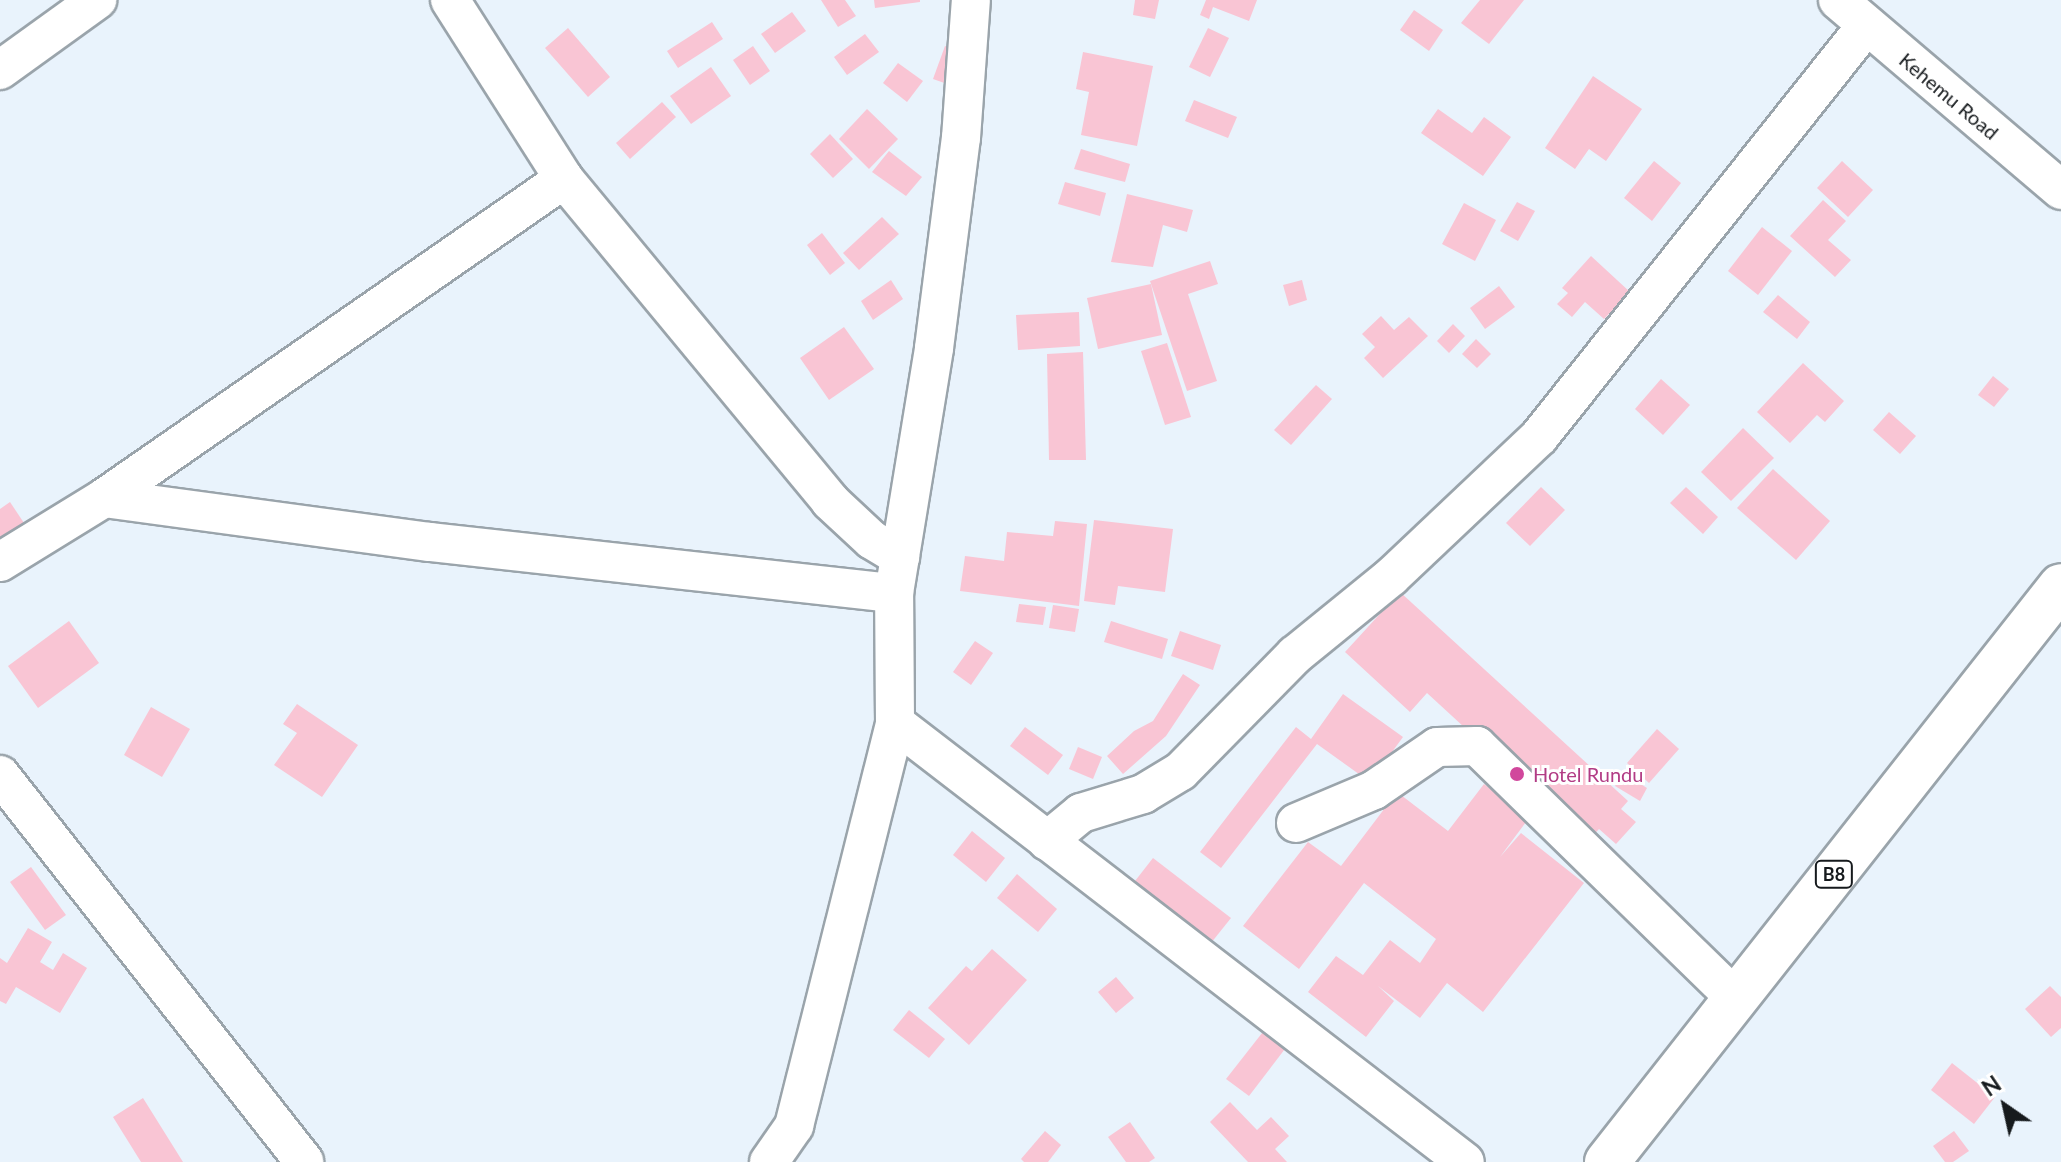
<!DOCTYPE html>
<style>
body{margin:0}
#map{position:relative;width:2061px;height:1162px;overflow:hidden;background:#e9f3fc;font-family:Lato,sans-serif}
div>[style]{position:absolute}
.building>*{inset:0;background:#f9c5d4}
.roads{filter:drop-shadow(2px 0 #9aa4ab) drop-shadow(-2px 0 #9aa4ab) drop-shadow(0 2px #9aa4ab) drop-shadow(0 -2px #9aa4ab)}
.minor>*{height:38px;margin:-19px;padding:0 19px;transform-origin:19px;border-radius:19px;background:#fff}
.highway>*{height:44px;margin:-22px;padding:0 22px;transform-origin:22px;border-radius:22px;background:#fff}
.dots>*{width:22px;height:22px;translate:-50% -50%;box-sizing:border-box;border:4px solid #fff;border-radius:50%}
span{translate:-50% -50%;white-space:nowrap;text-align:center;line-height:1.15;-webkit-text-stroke:6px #fff;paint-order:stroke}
.shield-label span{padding:2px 6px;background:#fff;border:2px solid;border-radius:6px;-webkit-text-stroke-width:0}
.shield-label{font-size:18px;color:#161a1d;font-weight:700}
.street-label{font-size:20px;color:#161a1d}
.hotel-label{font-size:20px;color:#b23c85}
.left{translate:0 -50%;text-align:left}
.north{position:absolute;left:1965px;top:1066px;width:80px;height:80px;-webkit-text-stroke:6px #fff;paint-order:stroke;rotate:326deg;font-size:22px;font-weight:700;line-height:32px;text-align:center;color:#161a1d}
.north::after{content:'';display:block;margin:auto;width:28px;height:36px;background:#161a1d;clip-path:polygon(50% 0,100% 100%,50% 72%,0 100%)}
</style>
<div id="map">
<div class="building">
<i style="clip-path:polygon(821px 0,845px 0,856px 16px,838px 27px)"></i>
<i style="clip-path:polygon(874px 0,920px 0,920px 2px,875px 8px)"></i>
<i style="clip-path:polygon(1135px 0,1159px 0,1155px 19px,1133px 15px)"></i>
<i style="clip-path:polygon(1206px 0,1257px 0,1249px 21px,1213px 7px,1209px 19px,1200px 15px)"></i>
<i style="clip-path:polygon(1480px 0,1524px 0,1489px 44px,1461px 23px)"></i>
<i style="clip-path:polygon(1414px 10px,1443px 30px,1429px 51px,1400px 30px)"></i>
<i style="clip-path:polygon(792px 12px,806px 31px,775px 53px,761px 34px)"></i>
<i style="clip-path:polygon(712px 22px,723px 39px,678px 68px,667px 51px)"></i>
<i style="clip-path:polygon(568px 28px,610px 77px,588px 97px,545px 48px)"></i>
<i style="clip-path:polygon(1208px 28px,1229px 38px,1210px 77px,1189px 67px)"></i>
<i style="clip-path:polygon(865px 34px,879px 52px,847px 75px,834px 57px)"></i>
<i style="clip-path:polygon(753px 46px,770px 71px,750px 85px,733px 60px)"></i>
<i style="clip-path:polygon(945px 46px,964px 53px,953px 86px,933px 79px)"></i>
<i style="clip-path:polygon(1083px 52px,1153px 66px,1137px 146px,1081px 135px,1089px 92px,1076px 89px)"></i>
<i style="clip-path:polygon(898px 63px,923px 81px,907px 102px,883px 83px)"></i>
<i style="clip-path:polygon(711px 67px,731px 96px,691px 124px,670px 96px)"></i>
<i style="clip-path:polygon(1593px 76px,1642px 109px,1606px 161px,1589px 149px,1575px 169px,1545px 148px)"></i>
<i style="clip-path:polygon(1194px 100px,1237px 117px,1228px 138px,1185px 121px)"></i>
<i style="clip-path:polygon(662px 102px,676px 117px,630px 159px,616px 143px)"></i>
<i style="clip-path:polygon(867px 109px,898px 139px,869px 169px,839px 139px)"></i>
<i style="clip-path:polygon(1438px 109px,1472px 133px,1484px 117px,1511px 137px,1483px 176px,1421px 133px)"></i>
<i style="clip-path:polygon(830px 134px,853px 159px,833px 178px,810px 154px)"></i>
<i style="clip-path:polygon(1081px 149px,1130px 164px,1125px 182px,1074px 169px)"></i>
<i style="clip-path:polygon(889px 151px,922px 177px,906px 196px,872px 172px)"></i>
<i style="clip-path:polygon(1654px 161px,1681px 183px,1652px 221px,1624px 198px)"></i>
<i style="clip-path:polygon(1842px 161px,1873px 190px,1848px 217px,1817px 188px)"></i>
<i style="clip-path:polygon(1065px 182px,1106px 193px,1100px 216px,1058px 204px)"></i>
<i style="clip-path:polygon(1127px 194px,1193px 210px,1187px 232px,1163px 225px,1153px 267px,1111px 262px)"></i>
<i style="clip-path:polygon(1823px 200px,1846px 221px,1828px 240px,1851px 260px,1835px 277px,1790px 236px)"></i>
<i style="clip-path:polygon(1517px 202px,1535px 211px,1518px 241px,1500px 231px)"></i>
<i style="clip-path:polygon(1464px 203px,1496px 220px,1475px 261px,1442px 244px)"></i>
<i style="clip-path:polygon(882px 217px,899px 234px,859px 270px,843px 253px)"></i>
<i style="clip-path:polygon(1762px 227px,1792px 251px,1758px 295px,1728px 271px)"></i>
<i style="clip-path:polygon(822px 233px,845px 263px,830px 275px,807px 245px)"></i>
<i style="clip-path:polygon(1591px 256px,1630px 292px,1604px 319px,1585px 302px,1572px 317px,1557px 304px,1568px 293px,1562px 288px)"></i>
<i style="clip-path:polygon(1210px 261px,1218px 284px,1188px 294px,1217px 381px,1187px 391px,1150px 281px)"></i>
<i style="clip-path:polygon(891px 280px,903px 299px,873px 320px,861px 301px)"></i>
<i style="clip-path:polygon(1302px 280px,1307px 300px,1289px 306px,1283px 285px)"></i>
<i style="clip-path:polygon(1151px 284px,1162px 335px,1098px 349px,1087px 298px)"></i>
<i style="clip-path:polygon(1499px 286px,1515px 307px,1485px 329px,1470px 308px)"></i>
<i style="clip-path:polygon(1778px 295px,1810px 322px,1797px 339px,1763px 312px)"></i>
<i style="clip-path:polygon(1079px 312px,1080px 346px,1018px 350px,1016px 315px)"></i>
<i style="clip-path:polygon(1381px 316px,1394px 330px,1409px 317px,1428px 336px,1383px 378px,1364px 358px,1375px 347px,1362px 334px)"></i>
<i style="clip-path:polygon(1453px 324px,1465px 336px,1449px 353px,1437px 341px)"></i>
<i style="clip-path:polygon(844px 327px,874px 369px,829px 400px,800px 358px)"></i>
<i style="clip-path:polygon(1476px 339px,1491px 354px,1477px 368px,1462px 354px)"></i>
<i style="clip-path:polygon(1167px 343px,1191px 417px,1165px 425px,1141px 351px)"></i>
<i style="clip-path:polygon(1083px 352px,1086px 460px,1049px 460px,1047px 354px)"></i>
<i style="clip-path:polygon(1803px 363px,1844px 401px,1825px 422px,1817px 415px,1790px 443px,1757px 412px)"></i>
<i style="clip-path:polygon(1993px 376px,2009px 389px,1994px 407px,1978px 395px)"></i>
<i style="clip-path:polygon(1661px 379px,1690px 405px,1663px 435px,1635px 409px)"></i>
<i style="clip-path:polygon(1316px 385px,1332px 399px,1291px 445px,1274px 430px)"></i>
<i style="clip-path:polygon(1889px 412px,1916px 436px,1900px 454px,1873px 430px)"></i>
<i style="clip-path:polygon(1743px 428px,1774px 458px,1731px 501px,1701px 472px)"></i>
<i style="clip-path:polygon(1773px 469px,1830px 521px,1796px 560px,1737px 508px)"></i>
<i style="clip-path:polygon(1541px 487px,1565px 510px,1530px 546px,1506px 523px)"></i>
<i style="clip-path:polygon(1686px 487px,1718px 517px,1703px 534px,1670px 503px)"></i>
<i style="clip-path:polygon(10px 502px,28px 529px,0 548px,0 509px)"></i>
<i style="clip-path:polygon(1094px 520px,1173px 529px,1165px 592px,1118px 586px,1115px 605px,1084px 601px)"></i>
<i style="clip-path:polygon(1055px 521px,1087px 524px,1079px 606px,960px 591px,965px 556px,1004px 561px,1007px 532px,1053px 536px)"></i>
<i style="clip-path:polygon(1400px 592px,1628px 801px,1621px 809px,1636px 822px,1616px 844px,1599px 829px,1588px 841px,1427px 693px,1410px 712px,1345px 652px)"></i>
<i style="clip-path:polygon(1019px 604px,1046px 607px,1043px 625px,1016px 622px)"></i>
<i style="clip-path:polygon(1053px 605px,1079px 609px,1075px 632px,1049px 628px)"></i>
<i style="clip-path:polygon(69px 621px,99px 663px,38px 708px,8px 666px)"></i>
<i style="clip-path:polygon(1111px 621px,1168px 639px,1162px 659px,1104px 642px)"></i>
<i style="clip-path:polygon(1180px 631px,1221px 645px,1213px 670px,1171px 656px)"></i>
<i style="clip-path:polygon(975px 641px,993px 653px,971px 685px,953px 672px)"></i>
<i style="clip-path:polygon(1183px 674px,1200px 685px,1166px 736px,1123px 774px,1107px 756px,1134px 731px,1153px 721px)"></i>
<i style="clip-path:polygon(1343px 694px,1403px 737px,1370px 782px,1317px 744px,1221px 868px,1200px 852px,1296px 727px,1311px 739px)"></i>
<i style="clip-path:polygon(297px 704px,358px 745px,322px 797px,274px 765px,297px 733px,283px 724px)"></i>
<i style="clip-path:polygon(151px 707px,190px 729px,162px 777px,124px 755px)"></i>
<i style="clip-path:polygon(1025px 727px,1063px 755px,1048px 775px,1010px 746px)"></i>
<i style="clip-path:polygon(1657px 729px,1679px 749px,1649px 783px,1627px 763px)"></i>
<i style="clip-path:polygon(1078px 747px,1102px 757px,1093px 779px,1069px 769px)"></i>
<i style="clip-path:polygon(1623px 773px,1647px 788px,1640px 801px,1615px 786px)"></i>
<i style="clip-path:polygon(1484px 784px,1529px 818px,1500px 857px,1521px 833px,1584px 883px,1483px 1012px,1447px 983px,1420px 1018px,1378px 986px,1394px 1001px,1366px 1037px,1308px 992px,1336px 956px,1363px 975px,1390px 940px,1420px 963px,1436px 939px,1364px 883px,1299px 969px,1243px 926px,1308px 842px,1341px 866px,1397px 792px,1448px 831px)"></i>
<i style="clip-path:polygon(972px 831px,1005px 858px,986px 882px,953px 855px)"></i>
<i style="clip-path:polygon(1153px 858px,1231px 918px,1207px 948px,1141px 897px,1135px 881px)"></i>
<i style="clip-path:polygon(31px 867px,66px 915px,45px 930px,10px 882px)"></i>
<i style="clip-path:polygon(1017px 874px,1057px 909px,1038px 932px,997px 898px)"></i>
<i style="clip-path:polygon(28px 928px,52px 942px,40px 962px,53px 970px,63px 953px,87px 968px,60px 1013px,16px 987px,6px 1004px,0 1001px,0 958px,7px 963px)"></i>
<i style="clip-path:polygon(992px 949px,1027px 980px,969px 1045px,928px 1008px,966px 966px,972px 971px)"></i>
<i style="clip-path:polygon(1116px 977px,1134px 998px,1116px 1013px,1098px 992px)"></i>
<i style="clip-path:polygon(2050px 986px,2061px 997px,2061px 1028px,2051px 1037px,2025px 1009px)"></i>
<i style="clip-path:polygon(909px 1010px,945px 1039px,929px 1058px,893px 1030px)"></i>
<i style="clip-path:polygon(1266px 1028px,1288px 1045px,1249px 1096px,1226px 1079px)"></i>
<i style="clip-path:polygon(1952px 1063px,1995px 1097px,1974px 1124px,1931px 1090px)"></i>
<i style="clip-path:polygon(143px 1098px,183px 1162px,141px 1162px,113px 1117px)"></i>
<i style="clip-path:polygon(1230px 1102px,1257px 1130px,1271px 1117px,1289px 1136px,1275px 1149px,1287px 1162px,1248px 1162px,1210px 1122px)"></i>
<i style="clip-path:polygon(1130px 1122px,1155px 1158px,1149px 1162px,1126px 1162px,1108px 1137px)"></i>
<i style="clip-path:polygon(1045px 1131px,1061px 1145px,1048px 1162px,1024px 1162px,1021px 1159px)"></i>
<i style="clip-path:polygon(1954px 1131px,1969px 1151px,1953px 1162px,1945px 1162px,1933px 1146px)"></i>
</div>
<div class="roads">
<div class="minor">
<i style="left:450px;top:0;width:212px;rotate:57.5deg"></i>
<i style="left:564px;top:179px;width:418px;rotate:50.4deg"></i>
<i style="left:830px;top:501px;width:57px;rotate:42.9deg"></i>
<i style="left:872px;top:540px;width:33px;rotate:31deg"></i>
<i style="left:1838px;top:0;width:293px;rotate:40.4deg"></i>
<i style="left:0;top:70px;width:120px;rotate:-35.8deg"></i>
<i style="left:104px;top:498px;width:329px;rotate:7.7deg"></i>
<i style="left:430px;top:542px;width:467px;rotate:6.3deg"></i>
<i style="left:0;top:562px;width:122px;rotate:-31.6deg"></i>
<i style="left:104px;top:498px;width:560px;rotate:-34.74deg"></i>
<i style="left:895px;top:723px;width:719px;rotate:37.6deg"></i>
<i style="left:0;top:775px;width:492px;rotate:51.8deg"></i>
<i style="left:1296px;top:823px;width:85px;rotate:-22.9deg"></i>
<i style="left:1374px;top:790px;width:76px;rotate:-34.3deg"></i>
<i style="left:1437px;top:747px;width:40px;rotate:-1.4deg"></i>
<i style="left:1477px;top:746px;width:362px;rotate:44.3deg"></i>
<i style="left:1047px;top:841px;width:44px;rotate:-39.5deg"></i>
<i style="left:1081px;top:813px;width:65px;rotate:-17deg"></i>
<i style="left:1143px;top:794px;width:44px;rotate:-31.2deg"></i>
<i style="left:1181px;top:771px;width:163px;rotate:-45.5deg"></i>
<i style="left:1295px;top:655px;width:124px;rotate:-39.1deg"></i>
<i style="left:1391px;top:577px;width:204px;rotate:-43.4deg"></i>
<i style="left:1539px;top:437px;width:525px;rotate:-51.49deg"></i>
<i style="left:769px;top:1162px;width:44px;rotate:-55.2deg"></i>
<i style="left:794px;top:1126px;width:415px;rotate:-75.9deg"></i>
<i style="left:895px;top:723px;width:130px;rotate:-90.4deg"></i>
<i style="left:894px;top:593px;width:248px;rotate:-80.7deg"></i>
<i style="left:934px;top:348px;width:212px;rotate:-82.7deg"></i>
<i style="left:961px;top:138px;width:138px;rotate:-85.9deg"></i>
</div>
<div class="highway">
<i style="left:1607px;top:1162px;width:733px;rotate:-51.76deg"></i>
</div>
</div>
<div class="dots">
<i style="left:1517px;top:774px;background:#d1479c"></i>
</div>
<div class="shield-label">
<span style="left:1834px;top:874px">B8</span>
</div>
<div class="street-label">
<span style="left:1949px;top:96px;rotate:40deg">Kehemu Road</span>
</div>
<div class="hotel-label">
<span class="left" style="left:1533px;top:774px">Hotel Rundu</span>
</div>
<div class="north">N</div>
</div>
